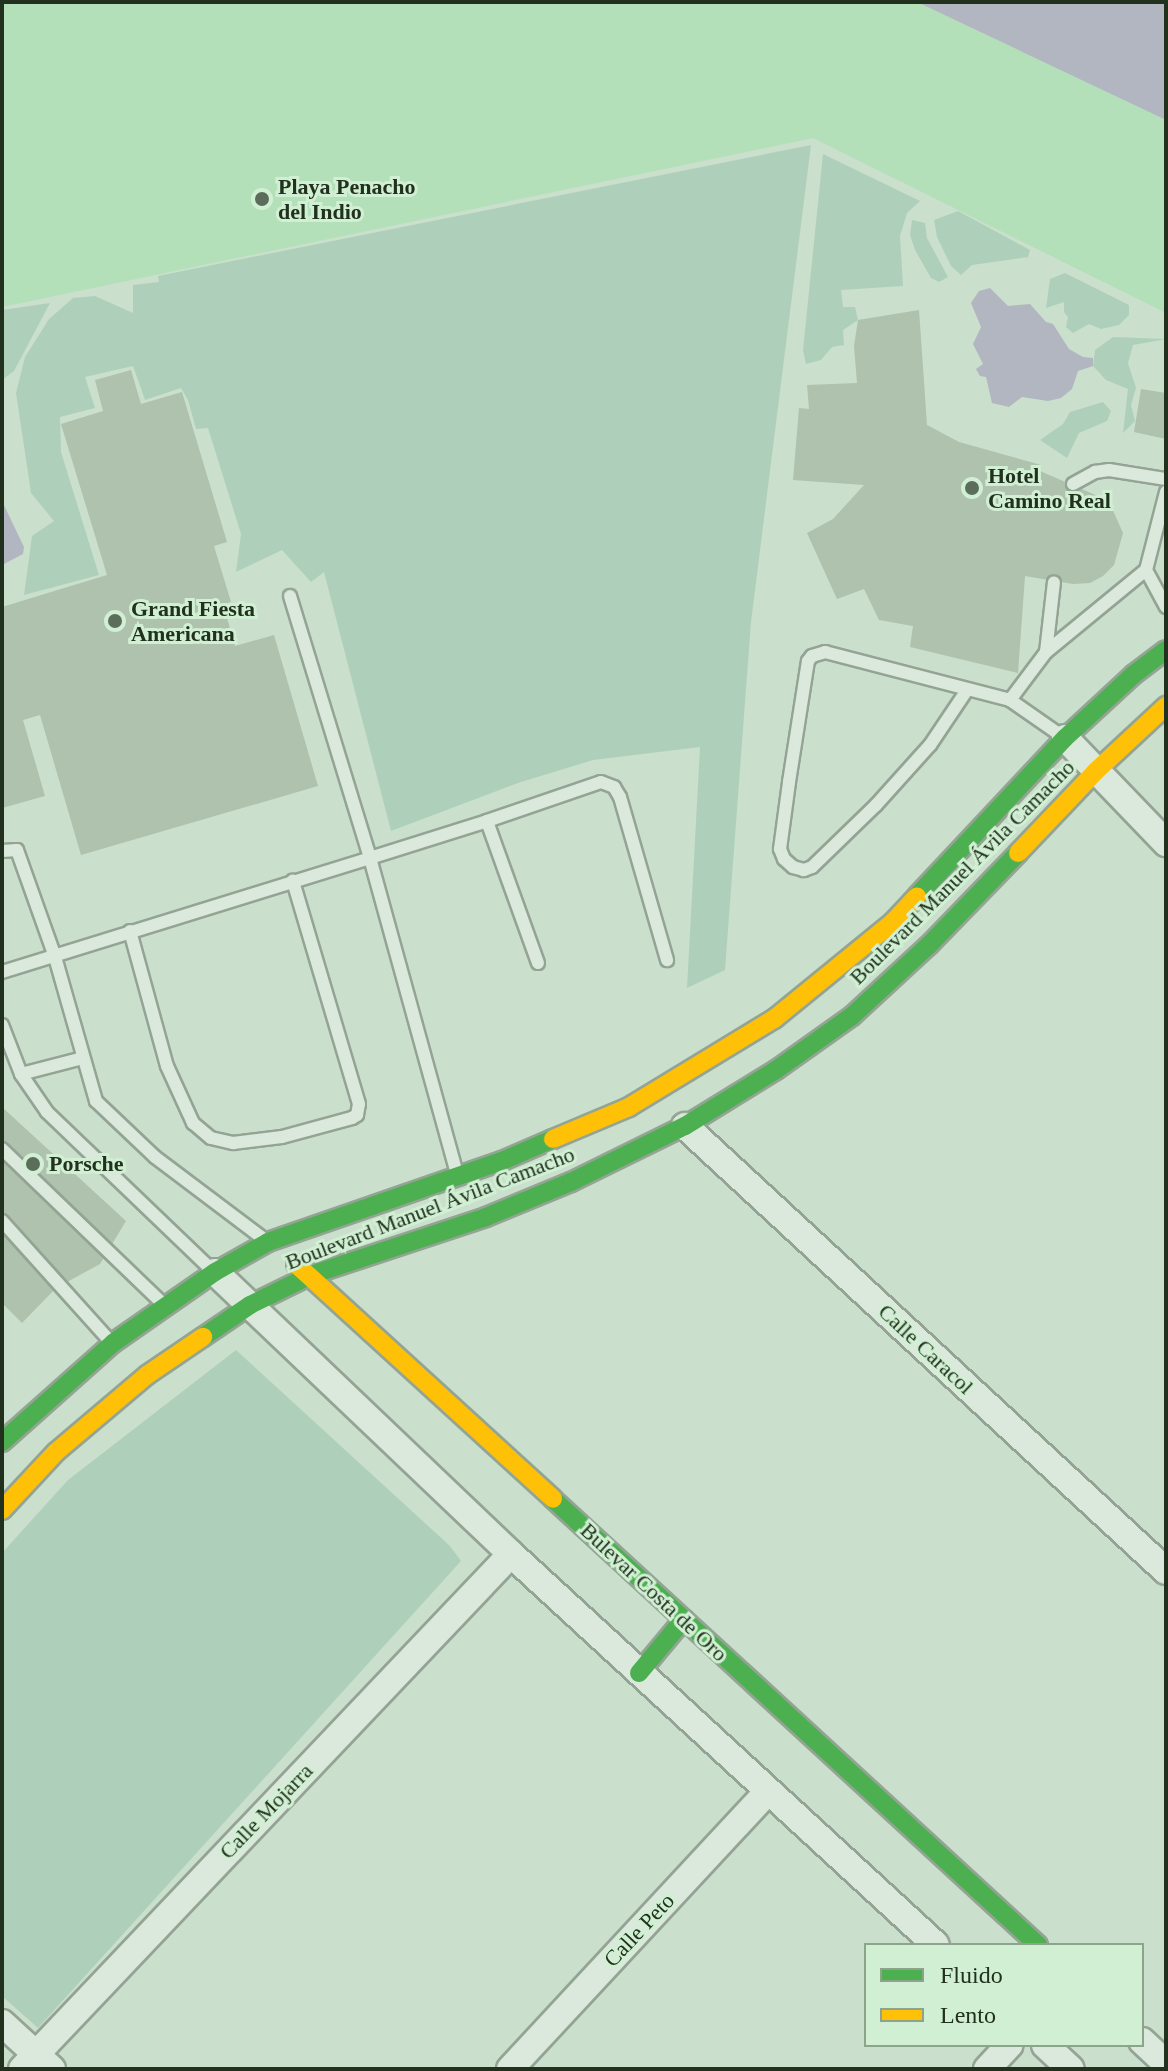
<!DOCTYPE html>
<meta charset="utf-8">
<style>
body{margin:0}
#map{position:relative;width:1168px;height:2071px;overflow:hidden;background:#cadfcc;font-family:Georgia,serif}
div>[style]{position:absolute}
.green>*{inset:0;background:#aed0bb}
.sand>*{inset:0;background:#b4e0b9}
.water>*{inset:0;background:#b1b6c0}
.building>*{inset:0;background:#aec2ad}
.roads{filter:drop-shadow(2px 0 #94a494) drop-shadow(-2px 0 #94a494) drop-shadow(0 2px #94a494) drop-shadow(0 -2px #94a494)}
.lane>*{height:12px;margin:-6px;padding:0 6px;transform-origin:6px;border-radius:6px;background:#dbe8dc}
.street>*{height:26px;margin:-13px;padding:0 13px;transform-origin:13px;border-radius:13px;background:#dbe8dc}
.fast>*{height:18px;margin:-9px;padding:0 9px;transform-origin:9px;border-radius:9px;background:#4caf50}
.slow>*{height:18px;margin:-9px;padding:0 9px;transform-origin:9px;border-radius:9px;background:#ffc107}
.dots>*{width:22px;height:22px;translate:-50% -50%;box-sizing:border-box;border:4px solid #d1f0d3;border-radius:50%}
span{translate:-50% -50%;white-space:nowrap;text-align:center;line-height:1.15;-webkit-text-stroke:6px #d1f0d3;paint-order:stroke}
.poi-label{font-size:22px;color:#21311e;font-weight:700}
.left{translate:0 -50%;text-align:left}
.street-label{font-size:22px;color:#21311e}
.frame{position:absolute;inset:0;border:4px solid #21311e;pointer-events:none}
.legend{position:absolute;left:864px;top:1943px;width:280px;height:104px;box-sizing:border-box;background:#d1f0d3;border:2px solid #8ba48b;margin:0;padding:10px 14px;list-style:none;font-size:24px;color:#21311e}
.legend li{display:flex;align-items:center;gap:16px;height:40px}
.legend b{width:40px;border:2px solid #8ba48b}
</style>
<div id="map">
<div class="green">
<i style="clip-path:polygon(811px 145px,751px 622px,725px 970px,687px 988px,700px 747px,593px 760px,518px 783px,391px 831px,324px 572px,311px 582px,282px 550px,236px 572px,241px 534px,208px 428px,196px 429px,188px 400px,181px 388px,145px 400px,133px 366px,85px 377px,95px 408px,60px 417px,61px 452px,99px 575px,24px 595px,32px 536px,54px 521px,31px 493px,16px 393px,25px 357px,49px 319px,73px 298px,95px 296px,133px 313px,133px 285px,159px 282px,158px 276px)"></i>
<i style="clip-path:polygon(823px 154px,920px 201px,907px 213px,900px 236px,903px 286px,841px 290px,843px 307px,855px 307px,858px 320px,843px 330px,844px 345px,832px 347px,821px 360px,806px 364px,803px 350px)"></i>
<i style="clip-path:polygon(958px 211px,1030px 250px,1028px 257px,972px 265px,961px 275px,951px 266px,937px 237px,934px 220px)"></i>
<i style="clip-path:polygon(912px 220px,925px 223px,927px 238px,948px 277px,939px 282px,931px 278px,915px 250px,910px 235px)"></i>
<i style="clip-path:polygon(1065px 273px,1129px 305px,1129px 315px,1119px 325px,1101px 329px,1089px 324px,1073px 333px,1066px 327px,1068px 317px,1064px 312px,1064px 302px,1046px 308px,1050px 279px)"></i>
<i style="clip-path:polygon(50px 303px,14px 371px,2px 380px,2px 310px)"></i>
<i style="clip-path:polygon(1113px 337px,1166px 339px,1133px 345px,1128px 363px,1136px 388px,1131px 405px,1135px 421px,1123px 433px,1128px 389px,1106px 380px,1093px 366px,1095px 350px)"></i>
<i style="clip-path:polygon(1103px 402px,1111px 411px,1107px 421px,1079px 433px,1067px 458px,1040px 440px,1063px 424px,1070px 412px)"></i>
<i style="clip-path:polygon(236px 1350px,450px 1546px,461px 1561px,38px 2028px,2px 1996px,2px 1553px,68px 1480px)"></i>
</div>
<div class="sand">
<i style="clip-path:polygon(2px 2px,917px 2px,1166px 120px,1166px 313px,813px 138px,2px 307px)"></i>
</div>
<div class="water">
<i style="clip-path:polygon(918px 2px,1166px 2px,1166px 120px,917px 2px)"></i>
<i style="clip-path:polygon(990px 288px,1008px 306px,1030px 304px,1046px 322px,1053px 324px,1069px 349px,1083px 357px,1093px 358px,1093px 366px,1078px 371px,1072px 389px,1061px 398px,1048px 401px,1022px 397px,1009px 407px,992px 403px,986px 377px,980px 376px,976px 369px,983px 364px,973px 344px,981px 327px,971px 303px,979px 291px)"></i>
<i style="clip-path:polygon(2px 501px,24px 547px,23px 554px,4px 564px)"></i>
</div>
<div class="building">
<i style="clip-path:polygon(919px 310px,927px 425px,959px 442px,1041px 465px,1040px 471px,1100px 497px,1111px 506px,1123px 533px,1114px 565px,1103px 576px,1090px 583px,1073px 584px,1025px 576px,1018px 673px,910px 647px,913px 626px,879px 620px,864px 589px,837px 599px,807px 533px,833px 519px,864px 485px,793px 480px,799px 408px,809px 409px,807px 385px,857px 383px,854px 346px,858px 320px)"></i>
<i style="clip-path:polygon(131px 370px,141px 404px,182px 392px,227px 542px,214px 546px,231px 602px,223px 604px,235px 646px,274px 635px,318px 786px,81px 855px,40px 715px,23px 720px,45px 796px,2px 808px,2px 607px,107px 575px,61px 424px,103px 411px,95px 380px)"></i>
<i style="clip-path:polygon(1141px 389px,1166px 393px,1166px 439px,1134px 432px)"></i>
<i style="clip-path:polygon(2px 1107px,126px 1221px,100px 1264px,56px 1288px,22px 1323px,2px 1303px)"></i>
</div>
<div class="roads">
<div class="lane">
<i style="left:1073px;top:484px;width:25px;rotate:-29deg"></i>
<i style="left:1095px;top:472px;width:14px;rotate:-8deg"></i>
<i style="left:1109px;top:470px;width:58px;rotate:9deg"></i>
<i style="left:1146px;top:570px;width:42px;rotate:61.6deg"></i>
<i style="left:290px;top:596px;width:274px;rotate:73deg"></i>
<i style="left:370px;top:858px;width:123px;rotate:-17.5deg"></i>
<i style="left:1046px;top:652px;width:70px;rotate:-83.5deg"></i>
<i style="left:967px;top:690px;width:66px;rotate:123.9deg"></i>
<i style="left:930px;top:745px;width:81px;rotate:132deg"></i>
<i style="left:876px;top:805px;width:89px;rotate:135.9deg"></i>
<i style="left:812px;top:867px;width:9px;rotate:159deg"></i>
<i style="left:804px;top:870px;width:11px;rotate:-165deg"></i>
<i style="left:793px;top:867px;width:12px;rotate:-138deg"></i>
<i style="left:784px;top:859px;width:11px;rotate:-112deg"></i>
<i style="left:780px;top:849px;width:68px;rotate:-82.3deg"></i>
<i style="left:789px;top:782px;width:122px;rotate:-81.1deg"></i>
<i style="left:808px;top:661px;width:6px;rotate:-51deg"></i>
<i style="left:812px;top:656px;width:14px;rotate:-17deg"></i>
<i style="left:825px;top:652px;width:191px;rotate:14.5deg"></i>
<i style="left:1010px;top:700px;width:60px;rotate:-53.1deg"></i>
<i style="left:1046px;top:652px;width:129px;rotate:-39.4deg"></i>
<i style="left:1146px;top:570px;width:81px;rotate:-75.6deg"></i>
<i style="left:1010px;top:700px;width:65px;rotate:34.9deg"></i>
<i style="left:2px;top:851px;width:15px;rotate:-4deg"></i>
<i style="left:17px;top:850px;width:114px;rotate:70.4deg"></i>
<i style="left:55px;top:957px;width:150px;rotate:74.1deg"></i>
<i style="left:96px;top:1101px;width:81px;rotate:43.5deg"></i>
<i style="left:155px;top:1157px;width:136px;rotate:37deg"></i>
<i style="left:130px;top:931px;width:140px;rotate:74.7deg"></i>
<i style="left:167px;top:1066px;width:63px;rotate:65.5deg"></i>
<i style="left:193px;top:1123px;width:23px;rotate:40deg"></i>
<i style="left:211px;top:1138px;width:23px;rotate:13deg"></i>
<i style="left:233px;top:1143px;width:49px;rotate:-7deg"></i>
<i style="left:282px;top:1137px;width:73px;rotate:-15.2deg"></i>
<i style="left:352px;top:1118px;width:6px;rotate:-31deg"></i>
<i style="left:357px;top:1115px;width:11px;rotate:-80deg"></i>
<i style="left:359px;top:1104px;width:233px;rotate:-106.5deg"></i>
<i style="left:538px;top:963px;width:151px;rotate:-109.8deg"></i>
<i style="left:487px;top:821px;width:120px;rotate:-18.9deg"></i>
<i style="left:601px;top:782px;width:14px;rotate:21deg"></i>
<i style="left:614px;top:787px;width:12px;rotate:59deg"></i>
<i style="left:620px;top:797px;width:170px;rotate:73.9deg"></i>
<i style="left:2px;top:972px;width:385px;rotate:-17.2deg"></i>
<i style="left:370px;top:858px;width:328px;rotate:74.6deg"></i>
<i style="left:2px;top:1025px;width:53px;rotate:68.8deg"></i>
<i style="left:21px;top:1074px;width:46px;rotate:55.6deg"></i>
<i style="left:47px;top:1112px;width:230px;rotate:43.8deg"></i>
<i style="left:21px;top:1074px;width:64px;rotate:-14.5deg"></i>
<i style="left:2px;top:1149px;width:223px;rotate:43.9deg"></i>
<i style="left:2px;top:1221px;width:161px;rotate:48deg"></i>
</div>
<div class="street">
<i style="left:1065px;top:738px;width:146px;rotate:46.1deg"></i>
<i style="left:685px;top:1126px;width:655px;rotate:42.77deg"></i>
<i style="left:215px;top:1272px;width:409px;rotate:43.6deg"></i>
<i style="left:511px;top:1554px;width:577px;rotate:42.61deg"></i>
<i style="left:2px;top:2023px;width:68px;rotate:42.6deg"></i>
<i style="left:1142px;top:2041px;width:33px;rotate:43deg"></i>
<i style="left:1045px;top:2045px;width:35px;rotate:43deg"></i>
<i style="left:22px;top:2069px;width:710px;rotate:-46.48deg"></i>
<i style="left:510px;top:2069px;width:379px;rotate:-47.1deg"></i>
<i style="left:987px;top:2069px;width:33px;rotate:-47deg"></i>
</div>
<div class="fast">
<i style="left:917px;top:896px;width:216px;rotate:-46.9deg"></i>
<i style="left:1065px;top:738px;width:93px;rotate:-42.8deg"></i>
<i style="left:1133px;top:675px;width:41px;rotate:-37.1deg"></i>
<i style="left:203px;top:1337px;width:57px;rotate:-34.2deg"></i>
<i style="left:250px;top:1305px;width:68px;rotate:-26.2deg"></i>
<i style="left:311px;top:1275px;width:184px;rotate:-18.3deg"></i>
<i style="left:486px;top:1217px;width:92px;rotate:-22.4deg"></i>
<i style="left:571px;top:1182px;width:127px;rotate:-26.2deg"></i>
<i style="left:685px;top:1126px;width:107px;rotate:-31.6deg"></i>
<i style="left:776px;top:1070px;width:93px;rotate:-35.4deg"></i>
<i style="left:852px;top:1016px;width:105px;rotate:-42.7deg"></i>
<i style="left:929px;top:945px;width:128px;rotate:-45.9deg"></i>
<i style="left:2px;top:1442px;width:149px;rotate:-41.7deg"></i>
<i style="left:113px;top:1343px;width:124px;rotate:-34.8deg"></i>
<i style="left:215px;top:1272px;width:61px;rotate:-29.5deg"></i>
<i style="left:268px;top:1242px;width:248px;rotate:-19.1deg"></i>
<i style="left:502px;top:1161px;width:56px;rotate:-23.3deg"></i>
<i style="left:553px;top:1499px;width:659px;rotate:42.6deg"></i>
<i style="left:639px;top:1673px;width:70px;rotate:-50.2deg"></i>
</div>
<div class="slow">
<i style="left:1018px;top:853px;width:113px;rotate:-46.4deg"></i>
<i style="left:1096px;top:771px;width:96px;rotate:-42.9deg"></i>
<i style="left:553px;top:1139px;width:82px;rotate:-22.8deg"></i>
<i style="left:629px;top:1107px;width:170px;rotate:-31.3deg"></i>
<i style="left:774px;top:1019px;width:154px;rotate:-39.2deg"></i>
<i style="left:893px;top:922px;width:35px;rotate:-47deg"></i>
<i style="left:296px;top:1264px;width:348px;rotate:42.4deg"></i>
<i style="left:2px;top:1510px;width:79px;rotate:-47deg"></i>
<i style="left:56px;top:1452px;width:119px;rotate:-40.2deg"></i>
<i style="left:147px;top:1375px;width:68px;rotate:-34.2deg"></i>
</div>
</div>
<div class="dots">
<i style="left:262px;top:199px;background:#5c6e5b"></i>
<i style="left:972px;top:488px;background:#5c6e5b"></i>
<i style="left:115px;top:621px;background:#5c6e5b"></i>
<i style="left:33px;top:1164px;background:#5c6e5b"></i>
</div>
<div class="poi-label">
<span class="left" style="left:278px;top:199px">Playa Penacho<br>del Indio</span>
<span class="left" style="left:988px;top:488px">Hotel<br>Camino Real</span>
<span class="left" style="left:131px;top:621px">Grand Fiesta<br>Americana</span>
<span class="left" style="left:49px;top:1164px">Porsche</span>
</div>
<div class="street-label">
<span style="left:962px;top:872px;rotate:-45deg">Boulevard Manuel Ávila Camacho</span>
<span style="left:430px;top:1208px;rotate:-21deg">Boulevard Manuel Ávila Camacho</span>
<span style="left:926px;top:1349px;rotate:43deg">Calle Caracol</span>
<span style="left:654px;top:1592px;rotate:43deg">Bulevar Costa de Oro</span>
<span style="left:266px;top:1811px;rotate:-46deg">Calle Mojarra</span>
<span style="left:639px;top:1930px;rotate:-47deg">Calle Peto</span>
</div>
<div class="frame"></div>
<ul class="legend">
<li><b style="height:10px;background:#4caf50"></b>Fluido</li>
<li><b style="height:10px;background:#ffc107"></b>Lento</li>
</ul>
</div>
